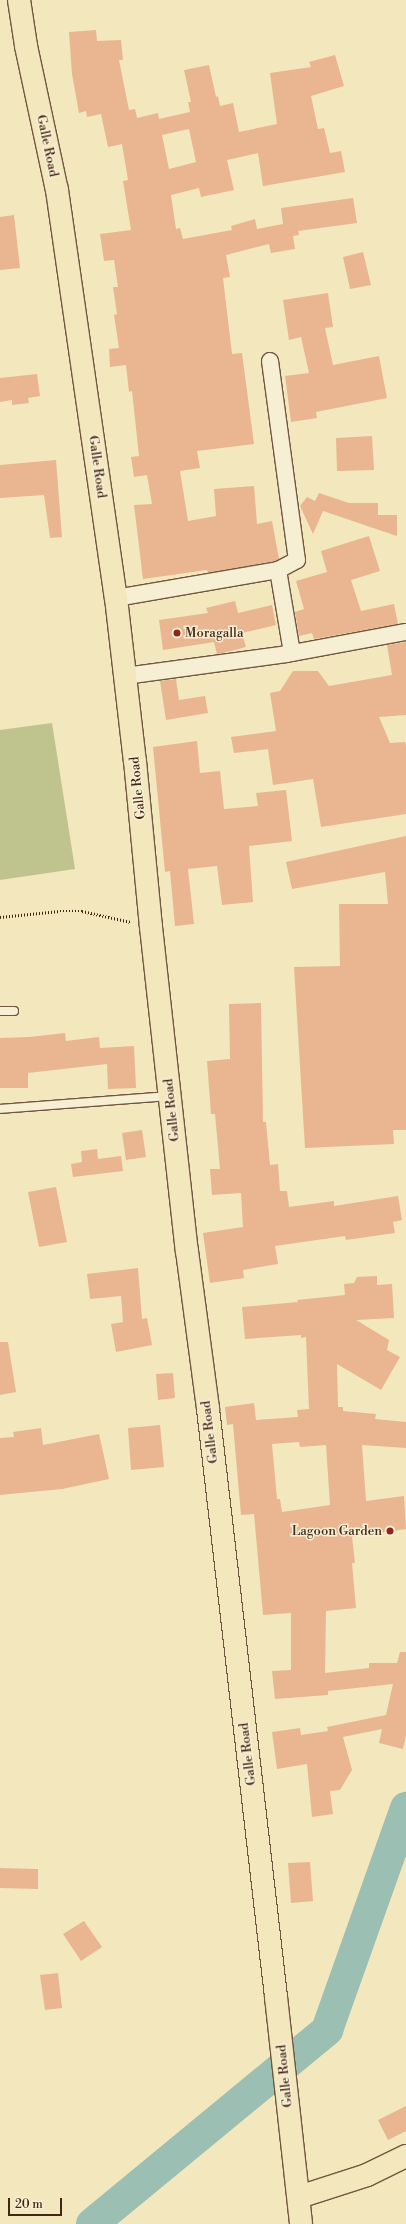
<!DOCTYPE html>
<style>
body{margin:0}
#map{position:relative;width:406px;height:2224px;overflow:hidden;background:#f3e7bd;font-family:"Libre Bodoni",serif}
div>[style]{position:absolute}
.green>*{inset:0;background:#bfc48e}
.river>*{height:32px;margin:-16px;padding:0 16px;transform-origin:16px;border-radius:16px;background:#9bbfb3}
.building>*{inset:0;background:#e9b691}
.path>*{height:2.5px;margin-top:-1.25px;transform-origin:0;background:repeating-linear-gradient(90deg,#432615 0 1px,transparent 0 3px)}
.roads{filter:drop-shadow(1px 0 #6f563f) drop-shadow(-1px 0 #6f563f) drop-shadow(0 1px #6f563f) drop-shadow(0 -1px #6f563f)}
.lane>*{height:8px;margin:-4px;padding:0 4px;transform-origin:4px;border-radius:4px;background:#f7efd4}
.street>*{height:16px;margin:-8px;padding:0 8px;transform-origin:8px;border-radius:8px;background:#f7efd4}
.primary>*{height:22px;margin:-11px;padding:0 11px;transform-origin:11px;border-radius:11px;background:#f3e7bd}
.highway>*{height:22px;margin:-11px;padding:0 11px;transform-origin:11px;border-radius:11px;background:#f3e7bd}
.dots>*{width:11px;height:11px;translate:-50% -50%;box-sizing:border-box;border:2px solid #f7efd4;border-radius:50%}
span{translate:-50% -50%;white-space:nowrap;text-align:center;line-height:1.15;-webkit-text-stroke:3px #f7efd4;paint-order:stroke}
.street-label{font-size:13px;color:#432615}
.poi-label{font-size:13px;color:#432615}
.left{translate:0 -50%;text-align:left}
.right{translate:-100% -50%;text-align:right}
.scale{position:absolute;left:8px;top:2198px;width:54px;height:18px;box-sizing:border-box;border:2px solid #432615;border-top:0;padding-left:5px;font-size:12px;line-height:14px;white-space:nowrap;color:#432615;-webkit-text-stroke:3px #f7efd4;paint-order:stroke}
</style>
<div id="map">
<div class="green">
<i style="clip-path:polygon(52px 723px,75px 869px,0 880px,0 730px)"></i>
</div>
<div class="river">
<i style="left:92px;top:2224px;width:305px;rotate:-39.5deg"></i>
<i style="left:327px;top:2030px;width:236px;rotate:-70.4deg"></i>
</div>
<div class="building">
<i style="clip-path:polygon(evenodd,96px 30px,97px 41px,121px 40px,123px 60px,119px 60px,129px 110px,135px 109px,137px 118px,158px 113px,159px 119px,190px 112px,188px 102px,191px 102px,184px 70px,209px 65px,216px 97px,218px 96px,220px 106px,233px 103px,239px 132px,277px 124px,270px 73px,311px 67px,309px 62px,335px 55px,344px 86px,311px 96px,318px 129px,324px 128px,330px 153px,341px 151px,345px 172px,263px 186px,258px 153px,227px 160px,234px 190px,201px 197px,199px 188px,171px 195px,176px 229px,180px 228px,183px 239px,232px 230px,231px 226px,255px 219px,257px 229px,283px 224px,281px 208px,353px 198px,357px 223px,298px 231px,299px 235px,293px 236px,295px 249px,271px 253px,269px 244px,226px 255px,230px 277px,223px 278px,232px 354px,242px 353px,254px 444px,197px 451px,200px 468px,180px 471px,188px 521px,216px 516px,214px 489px,254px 486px,257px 524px,272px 521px,279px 559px,275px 561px,208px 573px,207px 570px,143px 579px,134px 505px,152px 504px,147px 475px,134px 477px,131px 457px,139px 456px,132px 391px,129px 392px,126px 365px,110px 367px,109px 349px,119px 348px,114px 315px,117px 314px,113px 287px,118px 287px,114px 260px,104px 261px,100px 234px,131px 230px,123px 181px,128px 180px,122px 144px,108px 147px,101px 114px,87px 117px,86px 111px,79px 113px,72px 74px,69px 32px,96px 30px,189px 129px,196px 162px,169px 169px,162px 135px,189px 129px)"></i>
<i style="clip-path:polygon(14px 215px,20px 268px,0 270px,0 217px)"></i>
<i style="clip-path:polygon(363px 252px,371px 285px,350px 289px,343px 257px)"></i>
<i style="clip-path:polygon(328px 293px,333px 327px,325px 328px,333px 365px,379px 356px,387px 398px,316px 412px,317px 418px,291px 422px,285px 376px,309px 373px,301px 337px,289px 340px,283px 300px)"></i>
<i style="clip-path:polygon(37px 374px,40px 396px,28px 398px,29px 403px,12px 405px,12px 400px,0 402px,0 378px)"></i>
<i style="clip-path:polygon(372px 436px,374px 470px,337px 471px,336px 438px)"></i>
<i style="clip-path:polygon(56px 460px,62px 537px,50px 538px,44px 495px,0 498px,0 465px)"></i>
<i style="clip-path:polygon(319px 493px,349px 503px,378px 503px,378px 515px,397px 515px,397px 536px,323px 511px,313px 534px,300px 506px,307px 497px,315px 501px)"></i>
<i style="clip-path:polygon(369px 536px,380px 571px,351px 580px,361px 611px,394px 604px,398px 624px,314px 639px,312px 633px,299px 636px,295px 612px,304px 609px,296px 581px,327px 572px,321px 551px)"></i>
<i style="clip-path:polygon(235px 601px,238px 613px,272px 605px,276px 625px,242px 633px,246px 647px,219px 654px,217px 654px,214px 642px,163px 650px,159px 620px,208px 613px,206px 608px)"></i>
<i style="clip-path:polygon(406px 642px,406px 715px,379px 717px,390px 743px,405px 742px,406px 745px,406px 814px,321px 827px,313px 779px,273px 785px,268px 749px,234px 753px,231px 737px,276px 731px,270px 693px,280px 691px,293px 671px,318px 671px,329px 686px,392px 675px,387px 645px)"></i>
<i style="clip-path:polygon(176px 679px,179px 700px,205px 696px,208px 713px,166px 720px,160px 681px)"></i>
<i style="clip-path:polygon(197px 741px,200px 773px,220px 771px,224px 809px,258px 806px,256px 793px,286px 790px,292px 841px,249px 846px,253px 902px,222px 905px,217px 866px,188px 869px,194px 924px,175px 926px,170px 871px,165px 872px,153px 747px)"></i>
<i style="clip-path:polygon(406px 836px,406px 1130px,393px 1130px,394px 1144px,305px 1148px,294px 967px,340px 966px,339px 904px,388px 904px,385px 872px,292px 889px,286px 862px)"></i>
<i style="clip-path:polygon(261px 1003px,263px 1122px,266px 1122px,270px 1165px,278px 1164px,280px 1191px,287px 1191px,289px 1207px,334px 1201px,334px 1206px,398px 1196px,402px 1220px,393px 1222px,395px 1233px,346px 1240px,345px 1236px,275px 1246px,278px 1264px,243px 1270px,244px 1278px,210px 1283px,203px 1233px,243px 1227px,241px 1193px,212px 1195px,210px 1169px,220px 1169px,215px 1114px,211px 1114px,207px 1061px,230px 1059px,229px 1004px)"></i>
<i style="clip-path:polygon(65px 1033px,66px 1041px,99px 1037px,100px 1048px,134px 1046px,136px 1088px,108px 1089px,107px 1064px,28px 1073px,28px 1088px,0 1088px,0 1038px,29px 1037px)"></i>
<i style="clip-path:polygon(142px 1130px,146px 1157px,126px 1160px,122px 1133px)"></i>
<i style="clip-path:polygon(97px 1149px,98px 1159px,121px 1156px,123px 1171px,73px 1177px,71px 1164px,82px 1162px,81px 1151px)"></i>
<i style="clip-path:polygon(56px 1187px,67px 1242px,39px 1247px,28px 1192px)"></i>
<i style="clip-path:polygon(138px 1268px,142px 1319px,147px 1318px,152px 1345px,116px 1352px,111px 1324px,123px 1322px,121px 1296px,90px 1299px,87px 1274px)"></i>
<i style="clip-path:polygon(evenodd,377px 1276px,377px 1285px,392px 1284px,394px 1318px,356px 1320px,389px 1340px,387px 1350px,400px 1357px,381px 1390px,337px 1364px,338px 1407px,343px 1407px,343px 1411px,376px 1414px,375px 1419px,406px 1422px,406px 1448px,362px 1445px,366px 1501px,404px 1496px,406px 1529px,352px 1537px,355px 1563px,352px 1563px,356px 1608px,326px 1611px,325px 1673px,369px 1668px,369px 1663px,397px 1663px,400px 1652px,406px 1652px,406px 1735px,403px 1749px,379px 1743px,382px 1729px,343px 1737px,352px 1770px,340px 1790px,330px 1791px,333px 1814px,312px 1817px,307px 1764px,277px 1769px,272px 1732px,300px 1728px,301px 1735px,328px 1731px,327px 1727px,386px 1715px,393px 1684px,328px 1691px,328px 1695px,275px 1699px,272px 1671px,291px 1670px,291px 1613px,263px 1615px,254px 1514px,241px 1515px,233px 1424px,227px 1425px,225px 1407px,254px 1403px,256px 1420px,298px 1417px,297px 1410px,309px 1409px,306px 1337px,301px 1338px,301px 1335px,245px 1339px,242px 1307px,298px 1302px,297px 1300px,345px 1295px,344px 1284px,354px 1283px,357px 1277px,377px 1276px,299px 1442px,300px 1447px,326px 1445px,330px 1505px,282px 1512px,280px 1499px,277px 1499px,272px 1444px,299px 1442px)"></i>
<i style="clip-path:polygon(0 1342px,8px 1342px,16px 1392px,0 1395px)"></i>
<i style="clip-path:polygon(173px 1373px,175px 1398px,158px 1400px,156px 1374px)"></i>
<i style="clip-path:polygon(160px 1425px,164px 1467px,131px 1470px,128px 1428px)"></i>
<i style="clip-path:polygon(41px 1428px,43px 1445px,99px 1434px,109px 1479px,62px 1489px,0 1495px,0 1438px,14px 1437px,13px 1432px)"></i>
<i style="clip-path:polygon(310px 1862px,313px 1901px,291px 1903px,288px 1863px)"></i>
<i style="clip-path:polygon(0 1868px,38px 1869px,38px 1889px,0 1888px)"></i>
<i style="clip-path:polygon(84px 1921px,102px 1947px,81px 1961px,63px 1934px)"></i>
<i style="clip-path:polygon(58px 1973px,62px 2008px,45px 2010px,40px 1975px)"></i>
<i style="clip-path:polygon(406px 2106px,406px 2131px,388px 2140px,378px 2120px)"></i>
</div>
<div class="path">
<i style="left:0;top:917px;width:60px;rotate:-5.7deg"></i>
<i style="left:60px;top:911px;width:22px"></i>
<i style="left:82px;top:911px;width:50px;rotate:12.7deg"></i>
</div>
<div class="roads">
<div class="lane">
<i style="left:0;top:1011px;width:14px"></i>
<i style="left:0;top:1109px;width:169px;rotate:-4.4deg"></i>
</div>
<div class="street">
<i style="left:270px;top:361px;width:201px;rotate:82.3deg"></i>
<i style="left:297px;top:560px;width:21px;rotate:152deg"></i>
<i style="left:116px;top:598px;width:164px;rotate:-9.8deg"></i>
<i style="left:278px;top:570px;width:84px;rotate:80.4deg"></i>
<i style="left:125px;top:676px;width:163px;rotate:-7.7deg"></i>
<i style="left:287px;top:654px;width:121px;rotate:-10.5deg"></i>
</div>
<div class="primary">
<i style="left:299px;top:2197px;width:71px;rotate:-17.9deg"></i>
<i style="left:367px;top:2175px;width:43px;rotate:-26deg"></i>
</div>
<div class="highway">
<i style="left:19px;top:0;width:47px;rotate:81.3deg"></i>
<i style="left:26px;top:46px;width:147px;rotate:77.9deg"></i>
<i style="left:57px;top:190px;width:412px;rotate:81.8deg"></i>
<i style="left:116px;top:598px;width:164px;rotate:83.4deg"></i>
<i style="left:135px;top:761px;width:167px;rotate:84.5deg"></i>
<i style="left:151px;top:927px;width:326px;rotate:83.7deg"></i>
<i style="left:187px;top:1251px;width:159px;rotate:82.4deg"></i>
<i style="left:208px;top:1409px;width:592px;rotate:83.4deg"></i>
<i style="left:276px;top:1997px;width:228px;rotate:83.7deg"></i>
</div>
</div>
<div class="dots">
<i style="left:177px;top:633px;background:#8f2418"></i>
<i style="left:390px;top:1531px;background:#8f2418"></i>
</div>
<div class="street-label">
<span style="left:47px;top:146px;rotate:78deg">Galle Road</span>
<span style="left:97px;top:467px;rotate:82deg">Galle Road</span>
<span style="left:138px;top:788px;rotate:-96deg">Galle Road</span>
<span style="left:172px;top:1110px;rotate:-96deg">Galle Road</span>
<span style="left:210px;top:1432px;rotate:-97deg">Galle Road</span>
<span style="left:248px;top:1754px;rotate:-97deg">Galle Road</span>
<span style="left:285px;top:2076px;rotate:-96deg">Galle Road</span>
</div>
<div class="poi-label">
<span class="left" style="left:185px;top:633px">Moragalla</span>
<span class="right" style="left:382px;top:1531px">Lagoon Garden</span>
</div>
<div class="scale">20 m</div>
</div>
